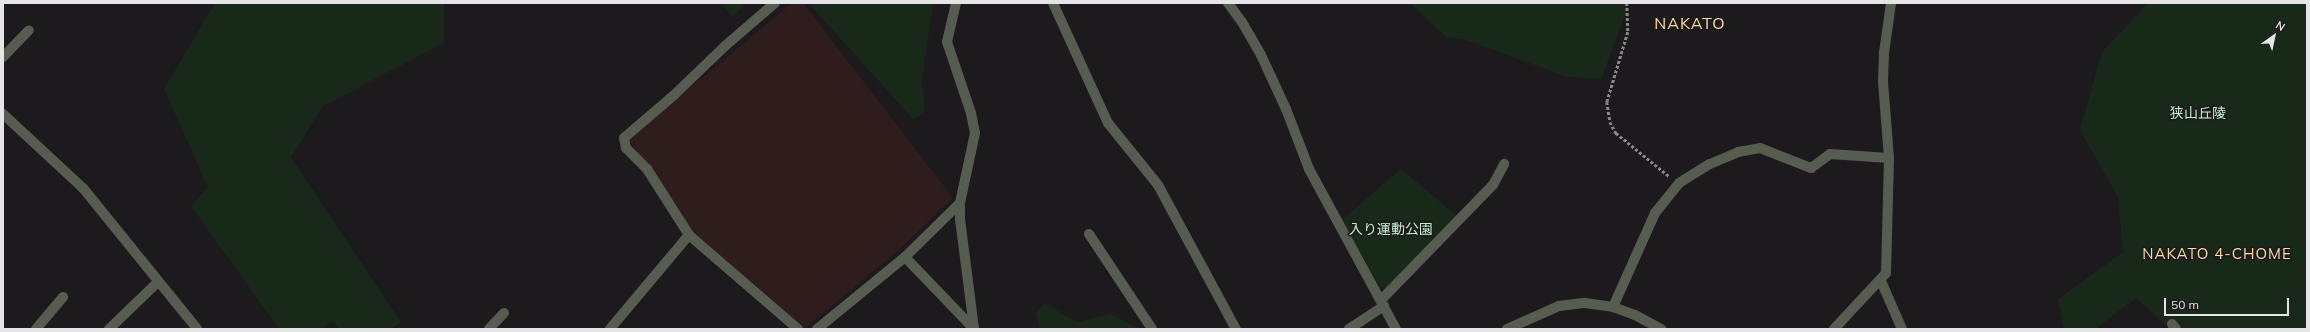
<!DOCTYPE html>
<meta charset="utf-8">
<style>
body{margin:0}
#map{position:relative;width:2310px;height:332px;overflow:hidden;background:#1c1a1d;font-family:Mulish,"Noto Sans JP",sans-serif}
div>[style]{position:absolute}
.education>*{inset:0;background:#2f1c1d}
.green>*{inset:0;background:#18291a}
.path>*{height:2.5px;margin-top:-1.25px;transform-origin:0;background:repeating-linear-gradient(90deg,#89878a 0 3px,transparent 0 5px)}
.minor>*{height:10px;margin:-5px;padding:0 5px;transform-origin:5px;border-radius:5px;background:#575c50}
span{translate:-50% -50%;white-space:nowrap;text-align:center;line-height:1.15;-webkit-text-stroke:3px #1c1a1d;paint-order:stroke}
.park-label{font-size:14px;color:#c1f0c5}
.neighbourhood-label{font-size:15px;color:#fcdca4;letter-spacing:1px}
.quarter-label{font-size:16px;color:#fcdca4;letter-spacing:1px}
.frame{position:absolute;inset:0;border:4px solid #e5e4e6;pointer-events:none}
.north{position:absolute;left:2254px;top:16px;width:40px;height:40px;-webkit-text-stroke:3px #1c1a1d;paint-order:stroke;rotate:33deg;font-size:11px;font-weight:700;line-height:16px;text-align:center;color:#e5e4e6}
.north::after{content:'';display:block;margin:auto;width:14px;height:18px;background:#e5e4e6;clip-path:polygon(50% 0,100% 100%,50% 72%,0 100%)}
.scale{position:absolute;left:2164px;top:298px;width:125px;height:18px;box-sizing:border-box;border:2px solid #e5e4e6;border-top:0;padding-left:5px;font-size:12px;line-height:14px;white-space:nowrap;color:#e5e4e6;-webkit-text-stroke:3px #1c1a1d;paint-order:stroke}
</style>
<div id="map">
<div class="education">
<i style="clip-path:polygon(792px 3px,803px 3px,953px 198px,900px 249px,805px 328px,691px 230px,628px 139px)"></i>
</div>
<div class="green">
<i style="clip-path:polygon(215px 3px,444px 3px,444px 43px,323px 106px,291px 157px,401px 322px,391px 329px,340px 329px,331px 321px,322px 329px,279px 329px,191px 206px,208px 187px,164px 89px)"></i>
<i style="clip-path:polygon(722px 3px,747px 3px,732px 17px)"></i>
<i style="clip-path:polygon(813px 3px,933px 3px,922px 80px,925px 111px,913px 119px,811px 6px)"></i>
<i style="clip-path:polygon(1410px 3px,1629px 3px,1601px 80px,1564px 76px,1464px 39px,1447px 38px)"></i>
<i style="clip-path:polygon(2148px 3px,2307px 3px,2307px 329px,2171px 329px,2136px 298px,2095px 329px,2064px 329px,2058px 299px,2123px 252px,2118px 197px,2080px 130px,2102px 52px)"></i>
<i style="clip-path:polygon(1401px 169px,1457px 216px,1387px 290px,1380px 287px,1342px 220px)"></i>
<i style="clip-path:polygon(1045px 303px,1077px 322px,1111px 314px,1140px 329px,1040px 329px,1036px 313px)"></i>
</div>
<div class="path">
<i style="left:1627px;top:3px;width:29px;rotate:88deg"></i>
<i style="left:1628px;top:32px;width:73px;rotate:106.7deg"></i>
<i style="left:1607px;top:102px;width:20px;rotate:81deg"></i>
<i style="left:1610px;top:122px;width:13px;rotate:61deg"></i>
<i style="left:1616px;top:133px;width:68px;rotate:39.1deg"></i>
</div>
<div class="minor">
<i style="left:775px;top:3px;width:66px;rotate:139.3deg"></i>
<i style="left:725px;top:46px;width:71px;rotate:136.1deg"></i>
<i style="left:674px;top:95px;width:66px;rotate:139.3deg"></i>
<i style="left:624px;top:138px;width:10px;rotate:79deg"></i>
<i style="left:626px;top:148px;width:30px;rotate:45deg"></i>
<i style="left:647px;top:169px;width:78px;rotate:57.5deg"></i>
<i style="left:689px;top:235px;width:144px;rotate:40.8deg"></i>
<i style="left:956px;top:3px;width:40px;rotate:103deg"></i>
<i style="left:947px;top:42px;width:75px;rotate:71.3deg"></i>
<i style="left:971px;top:113px;width:20px;rotate:79deg"></i>
<i style="left:975px;top:133px;width:72px;rotate:102.1deg"></i>
<i style="left:960px;top:203px;width:16px;rotate:90deg"></i>
<i style="left:960px;top:219px;width:111px;rotate:82.7deg"></i>
<i style="left:1053px;top:3px;width:132px;rotate:65.4deg"></i>
<i style="left:1108px;top:123px;width:80px;rotate:51.1deg"></i>
<i style="left:1158px;top:185px;width:164px;rotate:61.6deg"></i>
<i style="left:1228px;top:3px;width:24px;rotate:54deg"></i>
<i style="left:1242px;top:22px;width:38px;rotate:60deg"></i>
<i style="left:1261px;top:55px;width:60px;rotate:65.2deg"></i>
<i style="left:1286px;top:109px;width:64px;rotate:69deg"></i>
<i style="left:1309px;top:169px;width:182px;rotate:61.5deg"></i>
<i style="left:3px;top:57px;width:37px;rotate:-46deg"></i>
<i style="left:3px;top:114px;width:109px;rotate:42.8deg"></i>
<i style="left:83px;top:188px;width:181px;rotate:51deg"></i>
<i style="left:1089px;top:234px;width:114px;rotate:56.4deg"></i>
<i style="left:905px;top:257px;width:100px;rotate:46.2deg"></i>
<i style="left:1881px;top:281px;width:52px;rotate:66.4deg"></i>
<i style="left:1381px;top:300px;width:161px;rotate:-45.8deg"></i>
<i style="left:1493px;top:185px;width:24px;rotate:-62deg"></i>
<i style="left:1613px;top:307px;width:103px;rotate:-65.9deg"></i>
<i style="left:1655px;top:213px;width:38px;rotate:-51deg"></i>
<i style="left:1679px;top:183px;width:36px;rotate:-32deg"></i>
<i style="left:1710px;top:164px;width:30px;rotate:-23deg"></i>
<i style="left:1738px;top:152px;width:22px;rotate:-10deg"></i>
<i style="left:1760px;top:148px;width:55px;rotate:21.4deg"></i>
<i style="left:1811px;top:168px;width:24px;rotate:-36deg"></i>
<i style="left:1830px;top:154px;width:59px;rotate:3.9deg"></i>
<i style="left:2172px;top:324px;width:6px;rotate:51deg"></i>
<i style="left:36px;top:329px;width:42px;rotate:-49.8deg"></i>
<i style="left:109px;top:329px;width:68px;rotate:-43.8deg"></i>
<i style="left:489px;top:329px;width:22px;rotate:-47deg"></i>
<i style="left:610px;top:329px;width:123px;rotate:-50deg"></i>
<i style="left:817px;top:329px;width:114px;rotate:-39.3deg"></i>
<i style="left:905px;top:257px;width:77px;rotate:-44.5deg"></i>
<i style="left:1349px;top:329px;width:42px;rotate:-33.3deg"></i>
<i style="left:1507px;top:329px;width:57px;rotate:-23.9deg"></i>
<i style="left:1559px;top:306px;width:26px;rotate:-7deg"></i>
<i style="left:1585px;top:303px;width:28px;rotate:8deg"></i>
<i style="left:1613px;top:307px;width:23px;rotate:20deg"></i>
<i style="left:1635px;top:315px;width:30px;rotate:28deg"></i>
<i style="left:1834px;top:329px;width:76px;rotate:-47.1deg"></i>
<i style="left:1886px;top:273px;width:115px;rotate:-88.5deg"></i>
<i style="left:1889px;top:158px;width:76px;rotate:-94.5deg"></i>
<i style="left:1883px;top:82px;width:29px;rotate:-88deg"></i>
<i style="left:1884px;top:53px;width:50px;rotate:-82deg"></i>
</div>
<div class="park-label">
<span style="left:2198px;top:113px">狭山丘陵</span>
<span style="left:1391px;top:229px">入り運動公園</span>
</div>
<div class="neighbourhood-label">
<span style="left:2217px;top:254px">NAKATO 4-CHOME</span>
</div>
<div class="quarter-label">
<span style="left:1690px;top:23px">NAKATO</span>
</div>
<div class="frame"></div>
<div class="north">N</div>
<div class="scale">50 m</div>
</div>
